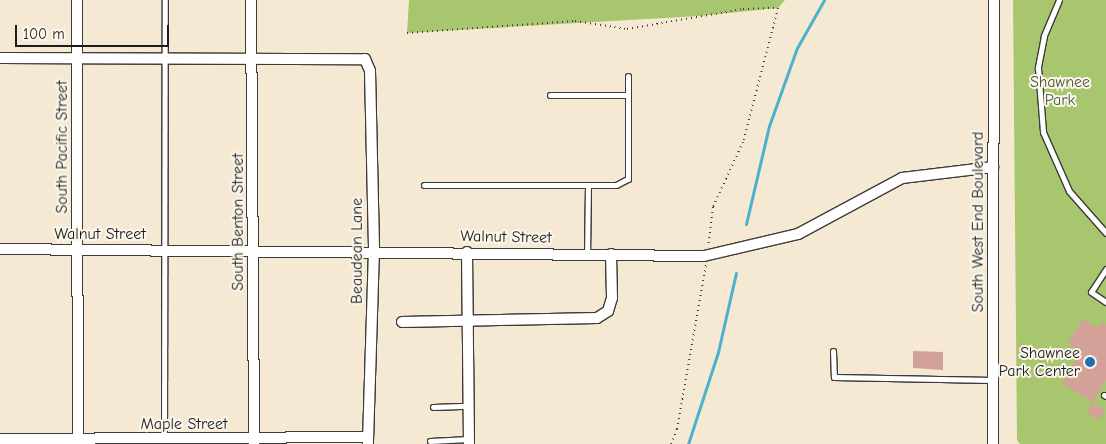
<!DOCTYPE html>
<style>
body{margin:0}
#map{position:relative;width:1106px;height:444px;overflow:hidden;background:#f6e9d4;font-family:"Comic Neue",sans-serif}
div>[style]{position:absolute}
.green>*{inset:0;background:#a7c66e}
.stream>*{height:3px;margin:-1.5px;padding:0 1.5px;transform-origin:1.5px;border-radius:1.5px;background:#4db1cc}
.building>*{inset:0;background:#d4a198}
.path>*{height:2px;margin-top:-1px;transform-origin:0;background:repeating-linear-gradient(90deg,#3d3b38 0 1px,transparent 0 5px)}
.roads{filter:drop-shadow(1px 0 #3d3b38) drop-shadow(-1px 0 #3d3b38) drop-shadow(0 1px #3d3b38) drop-shadow(0 -1px #3d3b38)}
.service>*{height:5px;margin:-2.5px;padding:0 2.5px;transform-origin:2.5px;border-radius:2.5px;background:#fff}
.minor>*{height:10px;margin:-5px;padding:0 5px;transform-origin:5px;border-radius:5px;background:#fff}
.dots>*{width:14px;height:14px;translate:-50% -50%;box-sizing:border-box;border:2px solid #fbf7ec;border-radius:50%}
span{translate:-50% -50%;white-space:nowrap;text-align:center;line-height:1.15;-webkit-text-stroke:4px #fbf7ec;paint-order:stroke}
.park-label{font-size:16px;color:#4d5839}
.street-label{font-size:16px;color:#1c1c1c}
.poi-label{font-size:16px;color:#1c1c1c}
.right{translate:-100% -50%;text-align:right}
.scale{position:absolute;left:15px;top:25px;width:154px;height:22px;box-sizing:border-box;border:2px solid #1c1c1c;border-top:0;padding-left:6px;font-size:15px;line-height:18px;white-space:nowrap;color:#1c1c1c;-webkit-text-stroke:4px #fbf7ec;paint-order:stroke}
</style>
<div id="map">
<div class="green">
<i style="clip-path:polygon(409px 0,785px 0,778px 8px,699px 16px,407px 33px)"></i>
<i style="clip-path:polygon(1013px 0,1106px 0,1106px 444px,1020px 444px,1017px 440px)"></i>
</div>
<div class="stream">
<i style="left:746px;top:224px;width:101px;rotate:-76.8deg"></i>
<i style="left:769px;top:126px;width:83px;rotate:-70.3deg"></i>
<i style="left:797px;top:48px;width:55px;rotate:-60.6deg"></i>
<i style="left:688px;top:444px;width:97px;rotate:-71.9deg"></i>
<i style="left:718px;top:352px;width:81px;rotate:-77.2deg"></i>
</div>
<div class="building">
<i style="clip-path:polygon(1083px 319px,1097px 328px,1101px 322px,1106px 325px,1106px 380px,1092px 402px,1062px 383px,1081px 351px,1068px 343px)"></i>
<i style="clip-path:polygon(913px 351px,943px 352px,943px 370px,913px 368px)"></i>
<i style="clip-path:polygon(1093px 403px,1105px 410px,1099px 420px,1087px 412px)"></i>
</div>
<div class="path">
<i style="left:407px;top:33px;width:168px;rotate:-4.1deg"></i>
<i style="left:575px;top:21px;width:53px;rotate:8.7deg"></i>
<i style="left:627px;top:29px;width:118px;rotate:-9.8deg"></i>
<i style="left:743px;top:9px;width:35px;rotate:-2deg"></i>
<i style="left:778px;top:8px;width:138px;rotate:104.6deg"></i>
<i style="left:743px;top:142px;width:72px;rotate:114.8deg"></i>
<i style="left:713px;top:207px;width:39px;rotate:97deg"></i>
<i style="left:671px;top:444px;width:16px;rotate:-68deg"></i>
<i style="left:677px;top:429px;width:167px;rotate:-80deg"></i>
</div>
<div class="roads">
<div class="service">
<i style="left:1059px;top:0;width:39px;rotate:113deg"></i>
<i style="left:1044px;top:36px;width:33px;rotate:101deg"></i>
<i style="left:1038px;top:68px;width:64px;rotate:85.5deg"></i>
<i style="left:1043px;top:132px;width:64px;rotate:66.2deg"></i>
<i style="left:1069px;top:191px;width:56px;rotate:48.6deg"></i>
<i style="left:550px;top:95px;width:78px"></i>
<i style="left:424px;top:185px;width:164px"></i>
<i style="left:588px;top:185px;width:69px;rotate:90.8deg"></i>
<i style="left:588px;top:185px;width:28px"></i>
<i style="left:616px;top:185px;width:13px;rotate:-27deg"></i>
<i style="left:628px;top:179px;width:103px;rotate:-90deg"></i>
<i style="left:1106px;top:269px;width:27px;rotate:123deg"></i>
<i style="left:1091px;top:292px;width:18px;rotate:34deg"></i>
<i style="left:833px;top:351px;width:26px;rotate:88deg"></i>
<i style="left:834px;top:377px;width:159px;rotate:1.1deg"></i>
<i style="left:1104px;top:395px;width:2px;rotate:27deg"></i>
<i style="left:433px;top:407px;width:35px;rotate:-2deg"></i>
<i style="left:164px;top:438px;width:438px;rotate:-89.9deg"></i>
<i style="left:430px;top:441px;width:39px;rotate:-3deg"></i>
</div>
<div class="minor">
<i style="left:77px;top:0;width:444px;rotate:89.9deg"></i>
<i style="left:251px;top:0;width:444px;rotate:89.6deg"></i>
<i style="left:0;top:58px;width:365px;rotate:0.2deg"></i>
<i style="left:365px;top:59px;width:13px;rotate:67deg"></i>
<i style="left:370px;top:71px;width:179px;rotate:88.7deg"></i>
<i style="left:374px;top:250px;width:194px;rotate:91.8deg"></i>
<i style="left:0;top:249px;width:704px;rotate:0.57deg"></i>
<i style="left:704px;top:256px;width:97px;rotate:-13.2deg"></i>
<i style="left:798px;top:234px;width:118px;rotate:-28.3deg"></i>
<i style="left:902px;top:178px;width:92px;rotate:-6.9deg"></i>
<i style="left:467px;top:252px;width:192px;rotate:89.4deg"></i>
<i style="left:402px;top:322px;width:195px;rotate:-1.2deg"></i>
<i style="left:597px;top:318px;width:13px;rotate:-32deg"></i>
<i style="left:608px;top:311px;width:14px;rotate:-73deg"></i>
<i style="left:612px;top:298px;width:44px;rotate:-91.3deg"></i>
<i style="left:0;top:439px;width:368px;rotate:-0.3deg"></i>
<i style="left:993px;top:444px;width:444px;rotate:-89.9deg"></i>
</div>
</div>
<div class="dots">
<i style="left:1090px;top:362px;background:#1f6fb2"></i>
</div>
<div class="park-label">
<span style="left:1060px;top:91px">Shawnee<br>Park</span>
</div>
<div class="street-label">
<span style="left:62px;top:147px;rotate:-90deg">South Pacific Street</span>
<span style="left:238px;top:222px;rotate:-90deg">South Benton Street</span>
<span style="left:978px;top:222px;rotate:-90deg">South West End Boulevard</span>
<span style="left:100px;top:234px">Walnut Street</span>
<span style="left:506px;top:237px;rotate:1deg">Walnut Street</span>
<span style="left:357px;top:251px;rotate:-90deg">Beaudean Lane</span>
<span style="left:184px;top:424px">Maple Street</span>
</div>
<div class="poi-label">
<span class="right" style="left:1080px;top:362px">Shawnee<br>Park Center</span>
</div>
<div class="scale">100 m</div>
</div>
